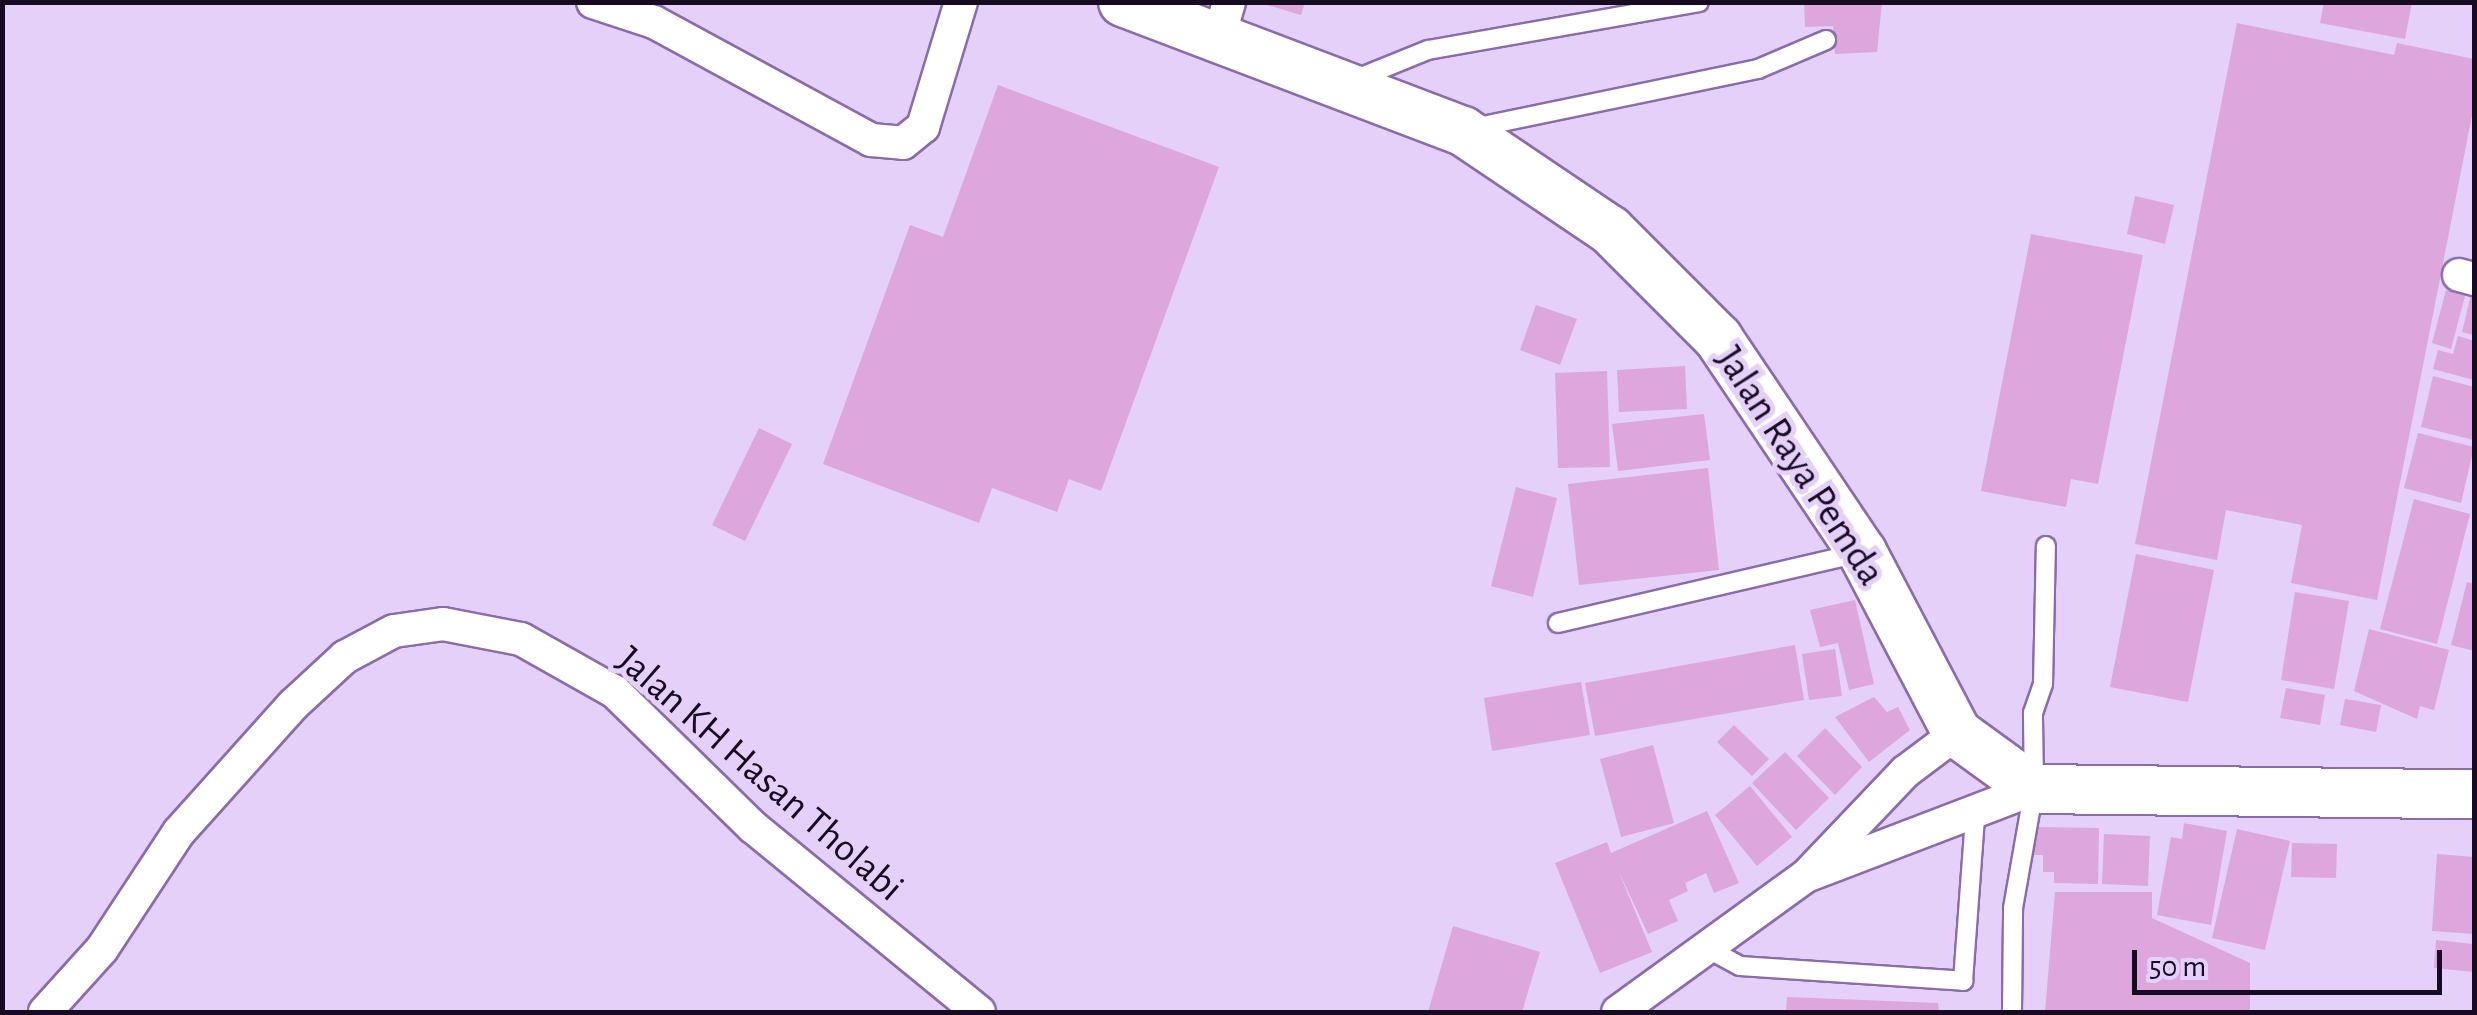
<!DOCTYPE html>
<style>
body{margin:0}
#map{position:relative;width:2477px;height:1015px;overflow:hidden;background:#e4d0f9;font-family:"Alegreya Sans",sans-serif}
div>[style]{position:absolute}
.building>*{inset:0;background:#dda6dd}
.roads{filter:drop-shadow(2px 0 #8b6caa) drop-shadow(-2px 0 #8b6caa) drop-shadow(0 2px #8b6caa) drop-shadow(0 -2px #8b6caa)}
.lane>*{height:18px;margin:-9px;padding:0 9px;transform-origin:9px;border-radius:9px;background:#fff}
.street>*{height:32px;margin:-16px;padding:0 16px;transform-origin:16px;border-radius:16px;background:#fff}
.secondary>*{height:48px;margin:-24px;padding:0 24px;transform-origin:24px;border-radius:24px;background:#fff}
span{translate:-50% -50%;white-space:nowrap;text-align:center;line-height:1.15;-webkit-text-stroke:10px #e4d0f9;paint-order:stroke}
.street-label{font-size:40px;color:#170b22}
.frame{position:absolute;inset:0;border:5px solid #170b22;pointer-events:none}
.scale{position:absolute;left:2132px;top:950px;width:310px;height:45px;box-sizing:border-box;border:5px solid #170b22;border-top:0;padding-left:12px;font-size:30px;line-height:35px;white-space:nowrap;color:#170b22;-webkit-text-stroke:8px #e4d0f9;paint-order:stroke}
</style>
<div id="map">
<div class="building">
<i style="clip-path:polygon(1257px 2px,1305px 2px,1301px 15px)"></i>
<i style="clip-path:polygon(1804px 2px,1882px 2px,1877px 52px,1835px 54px,1833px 26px,1805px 27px)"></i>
<i style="clip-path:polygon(2324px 2px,2412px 2px,2405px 39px,2320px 23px)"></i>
<i style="clip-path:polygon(2237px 23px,2394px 55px,2397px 43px,2474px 59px,2474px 105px,2377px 600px,2291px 583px,2302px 525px,2226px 510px,2217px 560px,2135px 544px)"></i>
<i style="clip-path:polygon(998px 85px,1219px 167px,1101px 491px,1069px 479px,1057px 512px,992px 488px,979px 523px,823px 464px,910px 225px,943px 237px)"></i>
<i style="clip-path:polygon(2135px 196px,2174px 205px,2165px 244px,2127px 234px)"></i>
<i style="clip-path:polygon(2031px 234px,2143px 255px,2098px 484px,2071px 479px,2066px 507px,1981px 491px)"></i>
<i style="clip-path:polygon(2473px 286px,2474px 286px,2474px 335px,2462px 332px)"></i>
<i style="clip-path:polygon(2446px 290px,2465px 296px,2451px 349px,2432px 343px)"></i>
<i style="clip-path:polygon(1536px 305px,1577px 319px,1560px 365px,1520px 350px)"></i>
<i style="clip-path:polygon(2458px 336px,2474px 341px,2474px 380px,2433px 369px,2438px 350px,2453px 354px)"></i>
<i style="clip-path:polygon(1685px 366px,1687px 409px,1619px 412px,1617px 370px)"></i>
<i style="clip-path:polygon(1607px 371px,1610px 467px,1558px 468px,1555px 373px)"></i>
<i style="clip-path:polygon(2433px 376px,2474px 387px,2474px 440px,2421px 427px)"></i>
<i style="clip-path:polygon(1704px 414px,1710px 460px,1618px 471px,1612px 424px)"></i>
<i style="clip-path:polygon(759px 428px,792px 444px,745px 541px,712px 525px)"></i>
<i style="clip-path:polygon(2418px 433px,2474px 447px,2461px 503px,2404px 488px)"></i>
<i style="clip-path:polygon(1708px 468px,1719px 570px,1579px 585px,1568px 484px)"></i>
<i style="clip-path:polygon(1516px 487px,1557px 498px,1533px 597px,1491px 586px)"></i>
<i style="clip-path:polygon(2414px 499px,2470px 514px,2437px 644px,2380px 629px)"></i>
<i style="clip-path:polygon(2136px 554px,2214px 570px,2188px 702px,2110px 687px)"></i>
<i style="clip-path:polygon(2467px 582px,2474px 584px,2474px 651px,2451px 645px)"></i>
<i style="clip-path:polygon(2295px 592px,2349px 601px,2334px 689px,2281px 680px)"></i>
<i style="clip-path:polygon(1855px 600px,1874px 684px,1849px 690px,1838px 643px,1820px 647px,1810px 610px)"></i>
<i style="clip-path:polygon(2369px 629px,2449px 650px,2434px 710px,2420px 706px,2417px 719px,2354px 691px)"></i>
<i style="clip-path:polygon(1795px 645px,1804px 700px,1595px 736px,1585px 683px)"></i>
<i style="clip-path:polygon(1835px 649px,1842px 696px,1809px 700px,1802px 654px)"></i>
<i style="clip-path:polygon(1581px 682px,1590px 735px,1492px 751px,1484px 698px)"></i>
<i style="clip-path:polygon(2286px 688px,2325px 695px,2320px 725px,2280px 718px)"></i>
<i style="clip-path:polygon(1874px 697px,1887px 712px,1898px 707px,1910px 730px,1869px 762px,1835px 717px)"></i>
<i style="clip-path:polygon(2345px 699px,2381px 705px,2376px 732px,2340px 725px)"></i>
<i style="clip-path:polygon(1734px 725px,1769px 759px,1752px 776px,1717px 742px)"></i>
<i style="clip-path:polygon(1825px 728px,1862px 767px,1835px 795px,1797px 756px)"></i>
<i style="clip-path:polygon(1653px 745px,1674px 823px,1621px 837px,1600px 759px)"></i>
<i style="clip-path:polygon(1785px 752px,1829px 798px,1796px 830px,1752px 783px)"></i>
<i style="clip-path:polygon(1750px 786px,1792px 837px,1757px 866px,1715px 815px)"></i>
<i style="clip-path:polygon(1707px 811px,1739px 883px,1714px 893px,1706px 873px,1685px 883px,1688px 891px,1669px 900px,1678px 921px,1648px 934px,1618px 870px,1652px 952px,1600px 973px,1555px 863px,1607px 842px,1611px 853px)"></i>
<i style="clip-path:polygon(2184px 823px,2227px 831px,2211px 925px,2157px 915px,2171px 837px,2182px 839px)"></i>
<i style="clip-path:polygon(2034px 827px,2099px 828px,2098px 884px,2054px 883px,2054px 872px,2043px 872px,2043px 855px,2033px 855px)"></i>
<i style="clip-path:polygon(2237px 829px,2290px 841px,2265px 950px,2212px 938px)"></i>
<i style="clip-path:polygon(2104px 834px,2150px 836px,2148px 886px,2102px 884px)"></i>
<i style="clip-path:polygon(2292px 843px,2337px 844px,2336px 878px,2291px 877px)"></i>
<i style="clip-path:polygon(2437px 854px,2474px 857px,2474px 934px,2432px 931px)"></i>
<i style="clip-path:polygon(2055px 892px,2152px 892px,2152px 918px,2250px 963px,2250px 1012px,2045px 1012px)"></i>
<i style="clip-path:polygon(1453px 926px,1540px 952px,1522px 1012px,1428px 1012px)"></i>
<i style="clip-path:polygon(2436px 940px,2474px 944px,2474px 972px,2434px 968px)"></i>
<i style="clip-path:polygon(1787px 997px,1938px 1003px,1939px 1012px,1786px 1012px)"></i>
</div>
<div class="roads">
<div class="lane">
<i style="left:1354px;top:80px;width:80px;rotate:-22.1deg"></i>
<i style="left:1428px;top:50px;width:275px;rotate:-10deg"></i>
<i style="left:1473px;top:128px;width:291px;rotate:-11.7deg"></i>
<i style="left:1758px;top:69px;width:74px;rotate:-23.1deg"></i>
<i style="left:1558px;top:623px;width:310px;rotate:-13.1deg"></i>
<i style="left:1703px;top:946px;width:42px;rotate:28.4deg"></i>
<i style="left:1740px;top:966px;width:224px;rotate:3.8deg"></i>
<i style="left:1963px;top:981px;width:163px;rotate:-85.8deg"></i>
<i style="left:2012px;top:1012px;width:104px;rotate:-89.4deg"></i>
<i style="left:2013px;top:908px;width:121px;rotate:-80deg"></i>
<i style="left:2034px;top:789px;width:76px;rotate:-90.8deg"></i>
<i style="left:2033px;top:713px;width:31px;rotate:-71deg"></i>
<i style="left:2043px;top:684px;width:138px;rotate:-88.8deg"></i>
</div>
<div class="street">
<i style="left:593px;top:2px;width:64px;rotate:18.2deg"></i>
<i style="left:654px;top:22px;width:247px;rotate:28.5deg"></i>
<i style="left:871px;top:140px;width:32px;rotate:5deg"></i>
<i style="left:903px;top:143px;width:26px;rotate:-39deg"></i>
<i style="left:923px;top:127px;width:131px;rotate:-73.1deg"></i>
<i style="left:1218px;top:41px;width:41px;rotate:-74.2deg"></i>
<i style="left:2459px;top:275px;width:16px;rotate:15deg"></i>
<i style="left:1811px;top:874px;width:239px;rotate:-20.9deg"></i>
<i style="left:45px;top:1012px;width:85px;rotate:-47.9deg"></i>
<i style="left:102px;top:949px;width:140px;rotate:-56.7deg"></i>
<i style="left:179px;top:832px;width:171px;rotate:-48.1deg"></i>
<i style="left:293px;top:705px;width:71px;rotate:-42.7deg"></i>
<i style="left:345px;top:657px;width:55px;rotate:-28deg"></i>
<i style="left:394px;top:631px;width:49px;rotate:-8.1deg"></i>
<i style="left:443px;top:624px;width:79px;rotate:10.9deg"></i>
<i style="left:521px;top:639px;width:108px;rotate:29.4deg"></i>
<i style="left:615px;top:692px;width:193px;rotate:44.4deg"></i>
<i style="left:753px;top:827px;width:292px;rotate:39.3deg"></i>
<i style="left:1618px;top:1012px;width:232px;rotate:-35.9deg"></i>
<i style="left:1806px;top:876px;width:144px;rotate:-46.4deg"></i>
<i style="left:1905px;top:772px;width:65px;rotate:-36.9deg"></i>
</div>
<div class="secondary">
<i style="left:1123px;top:2px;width:364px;rotate:20.8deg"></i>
<i style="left:1463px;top:131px;width:177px;rotate:34deg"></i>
<i style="left:1610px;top:230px;width:153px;rotate:45deg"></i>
<i style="left:1718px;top:338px;width:258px;rotate:56.1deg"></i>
<i style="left:1862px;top:552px;width:204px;rotate:62.3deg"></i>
<i style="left:1957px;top:733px;width:95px;rotate:36deg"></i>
<i style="left:2034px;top:789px;width:440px;rotate:0.7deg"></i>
</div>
</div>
<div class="street-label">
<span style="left:1800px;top:466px;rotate:57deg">Jalan Raya Pemda</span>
<span style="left:760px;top:774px;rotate:41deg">Jalan KH Hasan Tholabi</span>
</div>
<div class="frame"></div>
<div class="scale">50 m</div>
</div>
